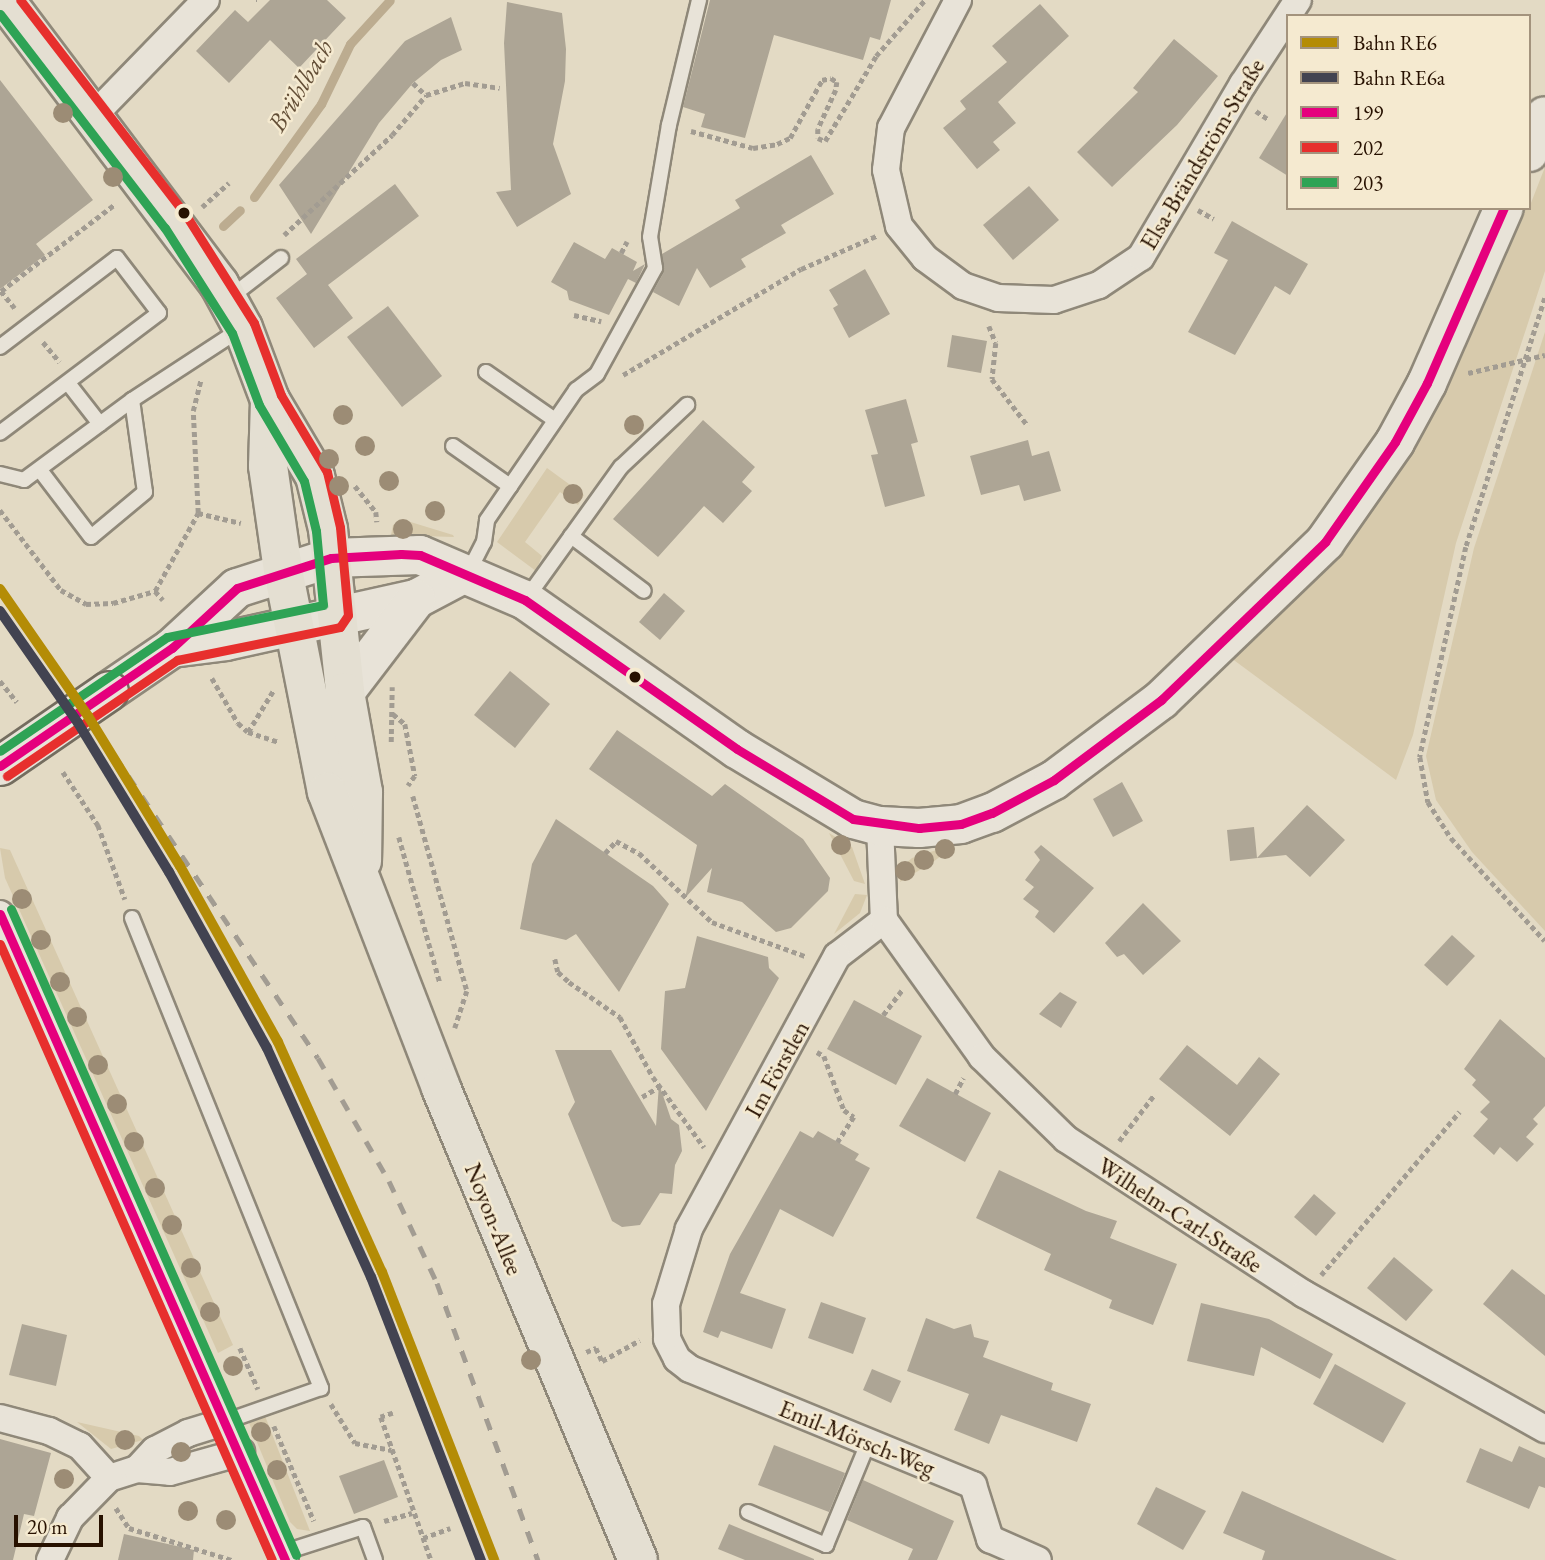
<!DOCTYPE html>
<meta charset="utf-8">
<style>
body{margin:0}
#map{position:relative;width:1545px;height:1560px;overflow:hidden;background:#e3dac4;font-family:"EB Garamond",serif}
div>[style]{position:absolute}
.green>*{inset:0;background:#d7caac}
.stream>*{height:9px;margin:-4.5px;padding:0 4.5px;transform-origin:4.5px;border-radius:4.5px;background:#bcac90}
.building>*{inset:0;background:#ada595}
.path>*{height:4.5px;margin-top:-2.25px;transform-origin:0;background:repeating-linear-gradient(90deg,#a29c92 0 5px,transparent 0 8.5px)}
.roads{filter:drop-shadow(2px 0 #8f8879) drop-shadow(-2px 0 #8f8879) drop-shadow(0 2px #8f8879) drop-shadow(0 -2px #8f8879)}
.service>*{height:14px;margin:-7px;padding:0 7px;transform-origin:7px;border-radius:7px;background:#e8e3d8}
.minor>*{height:26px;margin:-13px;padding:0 13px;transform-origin:13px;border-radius:13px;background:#e8e3d8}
.secondary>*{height:38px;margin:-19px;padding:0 19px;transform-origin:19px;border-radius:19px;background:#e8e3d8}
.primary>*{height:38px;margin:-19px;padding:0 19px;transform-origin:19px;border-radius:19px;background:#e4dfd2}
.rail>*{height:5px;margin-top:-2.5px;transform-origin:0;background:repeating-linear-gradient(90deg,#a29c92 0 12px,transparent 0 24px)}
.bridges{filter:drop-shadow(2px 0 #746d5f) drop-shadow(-2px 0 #746d5f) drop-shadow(0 2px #746d5f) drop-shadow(0 -2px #746d5f)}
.secondary-bridge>*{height:38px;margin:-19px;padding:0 19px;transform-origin:19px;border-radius:19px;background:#e8e3d8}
.bus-1>*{height:9px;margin:-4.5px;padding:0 4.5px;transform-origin:4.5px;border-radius:4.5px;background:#e5007d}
.bus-2>*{height:9px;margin:-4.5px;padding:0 4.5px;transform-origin:4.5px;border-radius:4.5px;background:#e72f2d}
.bus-3>*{height:9px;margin:-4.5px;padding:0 4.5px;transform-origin:4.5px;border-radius:4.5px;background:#2ea355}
.rail-1>*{height:10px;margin:-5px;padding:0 5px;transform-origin:5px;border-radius:5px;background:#b48c06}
.rail-2>*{height:10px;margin:-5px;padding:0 5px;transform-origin:5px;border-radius:5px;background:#424351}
.trees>*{width:20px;height:20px;margin:-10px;border-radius:50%;background:#9c8c75}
.dots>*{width:19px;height:19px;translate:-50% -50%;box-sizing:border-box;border:4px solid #f5ead0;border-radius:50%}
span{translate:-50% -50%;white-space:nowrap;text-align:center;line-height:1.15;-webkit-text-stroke:5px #f5ead0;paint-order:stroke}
.street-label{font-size:24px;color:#271100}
.water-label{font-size:26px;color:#634e36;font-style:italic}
.legend{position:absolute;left:1286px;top:14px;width:245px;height:196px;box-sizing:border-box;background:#f5ead0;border:2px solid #a3937d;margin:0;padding:9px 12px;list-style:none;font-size:21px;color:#271100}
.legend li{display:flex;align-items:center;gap:14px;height:35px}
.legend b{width:35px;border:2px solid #a3937d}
.scale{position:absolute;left:14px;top:1515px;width:89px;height:32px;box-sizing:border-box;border:4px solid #271100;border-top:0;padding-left:9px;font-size:21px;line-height:24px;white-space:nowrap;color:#271100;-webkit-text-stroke:5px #f5ead0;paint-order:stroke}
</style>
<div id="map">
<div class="green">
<i style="clip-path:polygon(1545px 167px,1545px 271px,1456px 543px,1413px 735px,1396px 780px,1231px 658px,1405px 447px,1525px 208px,1529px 208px)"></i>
<i style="clip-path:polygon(1545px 332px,1545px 931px,1472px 852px,1436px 800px,1426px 756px,1474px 548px)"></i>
<i style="clip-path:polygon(547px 468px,584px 495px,578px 505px,560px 492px,525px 542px,542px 556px,536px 571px,497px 542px)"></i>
<i style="clip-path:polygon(404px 520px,453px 535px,454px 537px,391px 535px,393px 525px)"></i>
<i style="clip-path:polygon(829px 833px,852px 847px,865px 884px,854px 881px)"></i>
<i style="clip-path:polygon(958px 843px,933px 862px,900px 882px,904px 865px,912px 858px)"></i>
<i style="clip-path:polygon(0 848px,10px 850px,233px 1345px,218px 1353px,5px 878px)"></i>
<i style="clip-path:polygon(855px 894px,867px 895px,860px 913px,834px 934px)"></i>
<i style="clip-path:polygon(265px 1416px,310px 1531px,297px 1529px,290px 1522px,249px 1423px)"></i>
<i style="clip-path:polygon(77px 1422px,139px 1436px,143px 1440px,111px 1449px)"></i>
</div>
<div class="stream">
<i style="left:254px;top:197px;width:115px;rotate:-54.2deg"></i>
<i style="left:321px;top:104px;width:67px;rotate:-64.2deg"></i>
<i style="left:350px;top:44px;width:59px;rotate:-47.7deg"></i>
<i style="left:223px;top:226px;width:23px;rotate:-43deg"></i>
</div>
<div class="building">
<i style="clip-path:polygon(270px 0,327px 0,346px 18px,299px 68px,270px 40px,229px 83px,196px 51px,235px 10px,248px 22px)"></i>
<i style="clip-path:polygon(710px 0,891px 0,880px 40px,870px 37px,863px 60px,774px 35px,745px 138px,701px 127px,705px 114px,683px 107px)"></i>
<i style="clip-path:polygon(507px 2px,562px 13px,566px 49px,565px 81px,553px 144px,571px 194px,517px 227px,496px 192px,511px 190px,504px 43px)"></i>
<i style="clip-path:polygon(1040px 4px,1069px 36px,998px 102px,1016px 123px,993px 142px,1000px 150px,977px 169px,943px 128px,966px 109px,960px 101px,1007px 62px,992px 46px)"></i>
<i style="clip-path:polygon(451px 17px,462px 50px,441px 60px,413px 83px,379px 123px,311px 234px,279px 185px,405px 41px)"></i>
<i style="clip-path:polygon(1174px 39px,1218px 76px,1177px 125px,1112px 187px,1077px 152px,1138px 92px,1133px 88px)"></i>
<i style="clip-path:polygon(0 80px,93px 200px,36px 244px,45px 255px,0 289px)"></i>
<i style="clip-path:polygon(1288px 111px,1288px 176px,1259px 158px)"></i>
<i style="clip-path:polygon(811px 155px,834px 194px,781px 225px,786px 233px,741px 259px,746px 267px,710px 288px,697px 268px,679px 306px,653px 292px,664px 272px,662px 254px,740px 208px,735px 200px)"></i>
<i style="clip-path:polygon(395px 184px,419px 216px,328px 285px,353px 318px,314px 348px,276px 298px,307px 274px,296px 259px)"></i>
<i style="clip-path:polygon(1029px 186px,1059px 220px,1013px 260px,983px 225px)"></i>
<i style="clip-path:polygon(1232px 221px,1308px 264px,1290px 295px,1275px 286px,1235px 355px,1188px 332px,1228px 260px,1214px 253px)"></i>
<i style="clip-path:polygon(574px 242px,605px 259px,612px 248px,637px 262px,633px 271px,645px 264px,636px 283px,628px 279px,609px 315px,569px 300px,567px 291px,551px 282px)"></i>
<i style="clip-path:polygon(865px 269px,890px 314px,849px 338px,833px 308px,838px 305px,829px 290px)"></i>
<i style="clip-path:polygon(388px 306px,442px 376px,402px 407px,347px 337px)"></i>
<i style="clip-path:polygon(952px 335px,987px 341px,981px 373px,947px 367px)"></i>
<i style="clip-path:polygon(906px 399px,918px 442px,911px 444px,925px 496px,885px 507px,871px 455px,878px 454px,865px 410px)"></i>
<i style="clip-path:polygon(703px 420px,755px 467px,742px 482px,752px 491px,723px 523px,704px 506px,658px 557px,613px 519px)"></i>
<i style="clip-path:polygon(1028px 440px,1032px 456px,1049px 451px,1061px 491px,1024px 501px,1019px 485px,981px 495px,970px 456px)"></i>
<i style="clip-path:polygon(664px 593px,685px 611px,660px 640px,639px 622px)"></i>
<i style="clip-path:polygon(510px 671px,550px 704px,515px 748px,474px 715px)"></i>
<i style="clip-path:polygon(617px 730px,712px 796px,725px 784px,803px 839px,830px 878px,828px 891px,791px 928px,776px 932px,742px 902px,707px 892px,712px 868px,685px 898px,697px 845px,589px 769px)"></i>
<i style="clip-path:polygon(1122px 782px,1143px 821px,1113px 837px,1093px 799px)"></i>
<i style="clip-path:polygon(1307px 805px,1345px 840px,1310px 877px,1286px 855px,1230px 861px,1227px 830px,1254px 827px,1257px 858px)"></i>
<i style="clip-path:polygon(556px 819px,653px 886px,669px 904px,619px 992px,576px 934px,566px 940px,520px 929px,532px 864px)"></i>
<i style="clip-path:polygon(1041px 845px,1094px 888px,1054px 933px,1035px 917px,1039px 911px,1023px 899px,1034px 887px,1025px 880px,1040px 860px,1034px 852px)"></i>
<i style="clip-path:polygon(1143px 903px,1181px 941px,1143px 975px,1124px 954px,1117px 957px,1105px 943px)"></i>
<i style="clip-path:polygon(1452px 935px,1475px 956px,1447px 986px,1424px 965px)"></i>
<i style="clip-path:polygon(697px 936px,768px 957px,769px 968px,779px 978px,706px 1111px,661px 1049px,665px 991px,685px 988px)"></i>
<i style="clip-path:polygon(1060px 992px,1077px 1002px,1061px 1028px,1039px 1014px)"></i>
<i style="clip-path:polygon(854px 1000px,922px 1036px,896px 1085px,827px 1049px)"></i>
<i style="clip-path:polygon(1500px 1019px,1545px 1058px,1545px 1106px,1533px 1119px,1538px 1124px,1526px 1137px,1534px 1144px,1517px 1162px,1500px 1147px,1494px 1155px,1473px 1136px,1488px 1119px,1480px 1112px,1490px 1102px,1472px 1085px,1476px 1080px,1464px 1069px)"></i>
<i style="clip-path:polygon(1187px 1045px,1237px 1085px,1259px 1057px,1280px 1074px,1230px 1136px,1159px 1079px)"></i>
<i style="clip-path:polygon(555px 1050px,611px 1050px,656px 1126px,659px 1084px,671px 1119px,679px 1125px,682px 1151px,675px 1165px,672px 1194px,660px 1193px,640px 1225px,622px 1227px,612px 1221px,568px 1114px,575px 1102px)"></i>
<i style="clip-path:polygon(927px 1078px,991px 1113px,965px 1162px,899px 1126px)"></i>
<i style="clip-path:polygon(800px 1131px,813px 1138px,818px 1131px,859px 1154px,855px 1160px,870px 1168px,833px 1237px,780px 1209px,740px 1293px,786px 1309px,772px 1349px,721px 1331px,718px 1338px,703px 1332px,730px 1254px)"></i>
<i style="clip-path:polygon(999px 1170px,1086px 1211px,1117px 1221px,1110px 1238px,1177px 1264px,1153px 1325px,1109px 1308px,1112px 1300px,1044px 1270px,1051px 1254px,976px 1218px)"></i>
<i style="clip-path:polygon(1314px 1194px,1336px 1213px,1316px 1236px,1294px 1217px)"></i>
<i style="clip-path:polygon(1394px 1257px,1433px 1290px,1406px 1321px,1367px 1288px)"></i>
<i style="clip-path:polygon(1512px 1269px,1545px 1295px,1545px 1356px,1483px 1304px)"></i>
<i style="clip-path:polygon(821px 1302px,866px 1318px,853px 1354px,808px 1338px)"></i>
<i style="clip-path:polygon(1201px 1303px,1269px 1319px,1333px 1354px,1320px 1379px,1261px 1347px,1254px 1376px,1187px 1361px)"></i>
<i style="clip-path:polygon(926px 1318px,954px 1329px,971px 1324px,974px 1337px,989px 1341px,983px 1357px,1053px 1383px,1051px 1390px,1091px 1404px,1077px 1442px,1001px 1415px,989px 1444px,954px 1430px,969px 1394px,907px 1371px)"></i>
<i style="clip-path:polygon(22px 1324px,67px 1335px,56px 1386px,9px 1375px)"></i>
<i style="clip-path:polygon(1335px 1364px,1406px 1403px,1383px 1443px,1313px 1404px)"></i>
<i style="clip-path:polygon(872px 1369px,901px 1381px,891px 1403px,863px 1390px)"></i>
<i style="clip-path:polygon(0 1439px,51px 1453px,34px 1516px,24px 1514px,13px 1560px,0 1560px)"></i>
<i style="clip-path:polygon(774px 1445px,845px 1473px,829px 1512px,758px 1485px)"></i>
<i style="clip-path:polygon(1519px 1446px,1545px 1458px,1545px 1488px,1539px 1486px,1529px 1509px,1466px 1482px,1480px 1448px,1512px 1462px)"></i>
<i style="clip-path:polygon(384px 1460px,398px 1497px,354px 1514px,339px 1476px)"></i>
<i style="clip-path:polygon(863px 1480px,954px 1521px,937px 1560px,908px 1560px,913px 1549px,847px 1520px)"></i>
<i style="clip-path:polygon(1156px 1487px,1206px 1511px,1183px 1550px,1137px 1524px)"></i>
<i style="clip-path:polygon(1242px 1491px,1397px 1560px,1262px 1560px,1265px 1551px,1223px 1533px)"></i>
<i style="clip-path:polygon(729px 1524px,814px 1559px,814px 1560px,745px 1560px,718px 1549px)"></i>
<i style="clip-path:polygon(124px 1534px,194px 1550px,193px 1560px,118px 1560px)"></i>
</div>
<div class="path">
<i style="left:256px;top:0;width:1px"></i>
<i style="left:413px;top:83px;width:18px;rotate:43deg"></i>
<i style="left:1256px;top:111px;width:14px;rotate:34deg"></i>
<i style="left:691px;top:131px;width:64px;rotate:15.3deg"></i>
<i style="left:753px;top:148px;width:24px;rotate:-9deg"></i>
<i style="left:777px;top:144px;width:14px;rotate:-25deg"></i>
<i style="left:790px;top:138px;width:66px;rotate:-61.1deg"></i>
<i style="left:822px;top:80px;width:9px;rotate:-13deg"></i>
<i style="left:831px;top:78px;width:7px;rotate:34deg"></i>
<i style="left:837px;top:82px;width:8px;rotate:97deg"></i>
<i style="left:836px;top:90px;width:43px;rotate:114.8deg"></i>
<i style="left:818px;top:129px;width:9px;rotate:90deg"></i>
<i style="left:818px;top:138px;width:8px;rotate:23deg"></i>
<i style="left:825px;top:141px;width:99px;rotate:-59deg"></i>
<i style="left:876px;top:56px;width:73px;rotate:-48.9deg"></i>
<i style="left:202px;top:207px;width:36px;rotate:-42deg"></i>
<i style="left:1198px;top:210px;width:18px;rotate:29deg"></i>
<i style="left:284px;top:235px;width:147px;rotate:-42.8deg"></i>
<i style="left:392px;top:135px;width:52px;rotate:-49.6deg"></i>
<i style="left:426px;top:95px;width:41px;rotate:-17.1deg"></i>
<i style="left:465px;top:83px;width:35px;rotate:8deg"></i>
<i style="left:621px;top:253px;width:13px;rotate:-63deg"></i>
<i style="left:1px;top:291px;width:143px;rotate:-37.3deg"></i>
<i style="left:1px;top:291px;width:22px;rotate:51deg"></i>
<i style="left:1545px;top:298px;width:261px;rotate:107.6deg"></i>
<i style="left:1466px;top:547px;width:215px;rotate:102.4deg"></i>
<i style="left:1420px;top:757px;width:46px;rotate:79.9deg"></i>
<i style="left:1428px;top:802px;width:43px;rotate:57.4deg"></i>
<i style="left:1451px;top:838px;width:139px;rotate:47.6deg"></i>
<i style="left:574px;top:315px;width:28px;rotate:13deg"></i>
<i style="left:989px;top:326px;width:18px;rotate:68deg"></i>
<i style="left:996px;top:343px;width:36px;rotate:96deg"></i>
<i style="left:992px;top:379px;width:59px;rotate:52.5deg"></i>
<i style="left:43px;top:342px;width:26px;rotate:50deg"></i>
<i style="left:1468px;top:373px;width:79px;rotate:-13.2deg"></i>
<i style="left:623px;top:375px;width:207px;rotate:-30.8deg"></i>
<i style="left:801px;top:269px;width:82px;rotate:-23.7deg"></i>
<i style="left:355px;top:486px;width:33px;rotate:51deg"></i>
<i style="left:376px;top:512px;width:10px;rotate:84deg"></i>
<i style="left:0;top:510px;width:101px;rotate:52.7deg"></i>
<i style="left:61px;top:590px;width:29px;rotate:29deg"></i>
<i style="left:86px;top:604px;width:27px;rotate:-2deg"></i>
<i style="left:113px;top:603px;width:44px;rotate:-15.9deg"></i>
<i style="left:155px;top:591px;width:89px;rotate:-61.1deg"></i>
<i style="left:198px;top:513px;width:102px;rotate:-92.8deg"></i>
<i style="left:193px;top:411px;width:32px;rotate:-76deg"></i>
<i style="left:198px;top:513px;width:44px;rotate:13.1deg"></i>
<i style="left:155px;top:591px;width:12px;rotate:48deg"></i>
<i style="left:212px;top:678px;width:52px;rotate:60deg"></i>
<i style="left:238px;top:723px;width:13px;rotate:42deg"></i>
<i style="left:248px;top:732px;width:32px;rotate:18deg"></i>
<i style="left:0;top:681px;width:27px;rotate:51deg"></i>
<i style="left:393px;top:714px;width:16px;rotate:40deg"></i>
<i style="left:405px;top:724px;width:53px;rotate:79.1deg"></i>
<i style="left:415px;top:776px;width:12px;rotate:125deg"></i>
<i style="left:248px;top:732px;width:48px;rotate:-58.6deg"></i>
<i style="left:391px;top:742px;width:55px;rotate:-89deg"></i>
<i style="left:63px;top:772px;width:64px;rotate:56.6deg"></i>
<i style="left:98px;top:825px;width:79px;rotate:70deg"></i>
<i style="left:413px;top:796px;width:202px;rotate:74.5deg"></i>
<i style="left:467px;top:991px;width:39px;rotate:108deg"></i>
<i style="left:399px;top:837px;width:152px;rotate:74.3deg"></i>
<i style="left:605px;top:853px;width:16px;rotate:-47deg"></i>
<i style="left:616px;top:841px;width:26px;rotate:28deg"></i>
<i style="left:639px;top:853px;width:100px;rotate:43.4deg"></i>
<i style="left:712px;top:922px;width:99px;rotate:20.1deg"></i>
<i style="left:555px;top:959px;width:13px;rotate:77deg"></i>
<i style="left:558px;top:972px;width:15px;rotate:42deg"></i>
<i style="left:569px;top:982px;width:62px;rotate:34.5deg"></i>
<i style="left:620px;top:1017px;width:68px;rotate:61.2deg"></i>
<i style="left:653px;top:1077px;width:87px;rotate:53.9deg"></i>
<i style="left:883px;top:1015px;width:31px;rotate:-53deg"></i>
<i style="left:817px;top:1052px;width:8px;rotate:30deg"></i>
<i style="left:824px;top:1056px;width:58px;rotate:69.7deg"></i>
<i style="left:844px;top:1110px;width:12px;rotate:35deg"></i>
<i style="left:854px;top:1117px;width:30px;rotate:123deg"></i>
<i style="left:955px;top:1094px;width:18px;rotate:-63deg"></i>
<i style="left:642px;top:1097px;width:21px;rotate:-31deg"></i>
<i style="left:1119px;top:1141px;width:58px;rotate:-52.7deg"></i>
<i style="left:1321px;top:1275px;width:214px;rotate:-49.7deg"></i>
<i style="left:240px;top:1348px;width:45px;rotate:66.3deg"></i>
<i style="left:586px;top:1352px;width:11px;rotate:-22deg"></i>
<i style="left:596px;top:1348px;width:14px;rotate:65deg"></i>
<i style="left:602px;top:1361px;width:43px;rotate:-28.9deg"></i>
<i style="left:331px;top:1404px;width:46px;rotate:58.4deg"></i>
<i style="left:355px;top:1443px;width:37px;rotate:11deg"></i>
<i style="left:393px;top:1413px;width:13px;rotate:162deg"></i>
<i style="left:381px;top:1417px;width:151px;rotate:70.7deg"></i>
<i style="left:274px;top:1426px;width:103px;rotate:67.2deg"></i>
<i style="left:116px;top:1508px;width:24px;rotate:57deg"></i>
<i style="left:129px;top:1528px;width:108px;rotate:17.3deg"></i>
<i style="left:384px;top:1521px;width:29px;rotate:-16deg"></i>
<i style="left:423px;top:1538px;width:29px;rotate:-20deg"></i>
</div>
<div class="roads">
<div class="service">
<i style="left:228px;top:299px;width:67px;rotate:-37.7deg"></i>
<i style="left:0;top:347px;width:147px;rotate:-37.3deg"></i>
<i style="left:117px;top:258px;width:69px;rotate:52.6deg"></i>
<i style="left:159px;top:313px;width:199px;rotate:143deg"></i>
<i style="left:486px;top:372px;width:84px;rotate:34.8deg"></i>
<i style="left:68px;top:383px;width:52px;rotate:52deg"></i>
<i style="left:132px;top:400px;width:131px;rotate:-33.2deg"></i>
<i style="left:453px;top:446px;width:70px;rotate:35.1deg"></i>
<i style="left:0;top:474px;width:25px;rotate:14deg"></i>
<i style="left:24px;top:480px;width:134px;rotate:-36.5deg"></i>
<i style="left:132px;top:400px;width:93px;rotate:82deg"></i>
<i style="left:145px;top:492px;width:70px;rotate:140.2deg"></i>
<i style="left:91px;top:537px;width:84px;rotate:-127.3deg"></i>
<i style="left:571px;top:536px;width:91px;rotate:37deg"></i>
<i style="left:468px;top:573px;width:35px;rotate:-63deg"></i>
<i style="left:484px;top:542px;width:22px;rotate:-82deg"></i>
<i style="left:487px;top:520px;width:158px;rotate:-55.6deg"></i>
<i style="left:576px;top:390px;width:26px;rotate:-37deg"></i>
<i style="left:597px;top:374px;width:121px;rotate:-61.3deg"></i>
<i style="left:655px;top:268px;width:31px;rotate:-99deg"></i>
<i style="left:650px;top:237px;width:114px;rotate:-80.4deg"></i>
<i style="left:669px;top:125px;width:129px;rotate:-76.5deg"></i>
<i style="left:526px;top:599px;width:163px;rotate:-54.3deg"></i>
<i style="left:621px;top:467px;width:91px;rotate:-43.2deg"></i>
<i style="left:132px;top:918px;width:507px;rotate:68.09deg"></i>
<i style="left:321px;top:1388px;width:100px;rotate:160.7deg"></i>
<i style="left:748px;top:1512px;width:85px;rotate:22.9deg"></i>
<i style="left:826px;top:1545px;width:110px;rotate:-67.6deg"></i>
<i style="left:282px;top:1553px;width:85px;rotate:-17.8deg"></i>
<i style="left:363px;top:1527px;width:35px;rotate:70deg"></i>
</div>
<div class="minor">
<i style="left:958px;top:0;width:144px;rotate:117.6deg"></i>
<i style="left:891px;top:128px;width:42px;rotate:96.8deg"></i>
<i style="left:886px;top:170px;width:57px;rotate:76.9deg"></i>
<i style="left:899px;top:226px;width:41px;rotate:50.9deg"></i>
<i style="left:925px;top:258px;width:47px;rotate:36.4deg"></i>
<i style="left:963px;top:286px;width:37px;rotate:19deg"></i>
<i style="left:998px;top:298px;width:56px;rotate:2deg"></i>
<i style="left:1054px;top:300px;width:47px;rotate:-18.4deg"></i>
<i style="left:1099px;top:285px;width:50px;rotate:-33.7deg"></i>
<i style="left:1141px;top:257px;width:201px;rotate:-59.5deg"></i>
<i style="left:1243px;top:84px;width:100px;rotate:-56.8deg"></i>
<i style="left:95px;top:114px;width:159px;rotate:-45.8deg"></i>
<i style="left:880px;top:826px;width:94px;rotate:87.6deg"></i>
<i style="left:0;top:914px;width:706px;rotate:66.19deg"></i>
<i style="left:884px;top:920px;width:59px;rotate:142.5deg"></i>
<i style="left:837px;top:956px;width:311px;rotate:118.5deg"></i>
<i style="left:689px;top:1229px;width:78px;rotate:107deg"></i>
<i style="left:666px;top:1304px;width:35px;rotate:88deg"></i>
<i style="left:667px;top:1339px;width:22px;rotate:63deg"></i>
<i style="left:677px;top:1359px;width:16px;rotate:38deg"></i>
<i style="left:690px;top:1369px;width:306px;rotate:22.3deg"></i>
<i style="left:973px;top:1485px;width:57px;rotate:72.5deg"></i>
<i style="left:990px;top:1539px;width:52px;rotate:23.6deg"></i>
<i style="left:884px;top:920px;width:168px;rotate:54.4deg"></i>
<i style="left:982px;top:1057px;width:117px;rotate:44.3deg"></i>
<i style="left:1066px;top:1139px;width:284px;rotate:33.1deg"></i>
<i style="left:1304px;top:1294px;width:276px;rotate:29.3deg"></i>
<i style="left:0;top:1418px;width:51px;rotate:14.9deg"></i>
<i style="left:49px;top:1431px;width:34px;rotate:26deg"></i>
<i style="left:80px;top:1446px;width:43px;rotate:47.8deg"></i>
<i style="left:109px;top:1478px;width:29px;rotate:-18deg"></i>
<i style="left:137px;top:1469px;width:33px;rotate:5deg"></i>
<i style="left:170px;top:1472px;width:74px;rotate:-15.7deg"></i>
<i style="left:137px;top:1469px;width:26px;rotate:-47deg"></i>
<i style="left:155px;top:1450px;width:37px;rotate:-27deg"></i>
<i style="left:188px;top:1433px;width:41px;rotate:-17.1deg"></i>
<i style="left:50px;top:1560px;width:47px;rotate:-64.5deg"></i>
<i style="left:70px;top:1518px;width:56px;rotate:-45.7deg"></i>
</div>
<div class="secondary">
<i style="left:1529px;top:152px;width:39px;rotate:-66deg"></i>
<i style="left:172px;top:648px;width:54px;rotate:-7.4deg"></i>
<i style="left:226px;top:641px;width:195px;rotate:-12.5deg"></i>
<i style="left:416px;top:599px;width:53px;rotate:-28deg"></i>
<i style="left:109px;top:691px;width:76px;rotate:-34.3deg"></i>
<i style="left:172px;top:648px;width:88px;rotate:-42.7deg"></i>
<i style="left:237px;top:588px;width:99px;rotate:-17.7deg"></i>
<i style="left:331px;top:558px;width:89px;rotate:-1.9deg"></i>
<i style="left:420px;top:555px;width:114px;rotate:23.2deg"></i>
<i style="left:525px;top:600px;width:259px;rotate:35.1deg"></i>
<i style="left:737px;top:749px;width:135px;rotate:31.1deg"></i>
<i style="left:853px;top:819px;width:28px;rotate:15deg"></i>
<i style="left:880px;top:826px;width:39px;rotate:3deg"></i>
<i style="left:919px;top:828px;width:42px;rotate:-5.4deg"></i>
<i style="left:961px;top:824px;width:33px;rotate:-20deg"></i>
<i style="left:992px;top:813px;width:70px;rotate:-28deg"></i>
<i style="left:1054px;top:780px;width:134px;rotate:-36.8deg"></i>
<i style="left:1161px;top:700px;width:228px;rotate:-43.9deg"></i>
<i style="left:1325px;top:542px;width:122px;rotate:-55deg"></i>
<i style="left:1395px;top:442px;width:67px;rotate:-61.5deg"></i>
<i style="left:1427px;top:383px;width:191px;rotate:-66.3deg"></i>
<i style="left:345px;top:692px;width:117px;rotate:-52.6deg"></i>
</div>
<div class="primary">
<i style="left:5px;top:0;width:356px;rotate:53deg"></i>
<i style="left:219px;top:284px;width:50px;rotate:61.4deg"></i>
<i style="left:243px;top:328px;width:77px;rotate:69.4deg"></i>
<i style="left:270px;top:400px;width:88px;rotate:59.4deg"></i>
<i style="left:315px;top:476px;width:55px;rotate:76.2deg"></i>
<i style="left:328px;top:529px;width:164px;rotate:84deg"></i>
<i style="left:345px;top:692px;width:102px;rotate:79.8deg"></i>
<i style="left:363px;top:792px;width:69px;rotate:90.8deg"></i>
<i style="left:270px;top:400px;width:66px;rotate:91.7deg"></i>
<i style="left:268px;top:466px;width:105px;rotate:81.8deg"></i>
<i style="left:283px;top:570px;width:226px;rotate:78.8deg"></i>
<i style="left:327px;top:792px;width:317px;rotate:68.9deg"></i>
<i style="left:441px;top:1088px;width:511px;rotate:67.35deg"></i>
</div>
</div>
<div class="rail">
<i style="left:88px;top:716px;width:412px;rotate:56.1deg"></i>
<i style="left:318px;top:1058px;width:142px;rotate:60deg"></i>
<i style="left:389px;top:1181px;width:113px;rotate:64.8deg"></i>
<i style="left:437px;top:1283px;width:295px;rotate:70deg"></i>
</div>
<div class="bridges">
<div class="secondary-bridge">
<i style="left:0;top:766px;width:132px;rotate:-34.5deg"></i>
</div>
</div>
<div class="bus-1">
<i style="left:0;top:766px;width:209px;rotate:-34.5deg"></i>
<i style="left:172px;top:648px;width:88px;rotate:-42.7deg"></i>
<i style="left:237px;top:588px;width:99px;rotate:-17.7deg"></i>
<i style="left:331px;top:558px;width:70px;rotate:-3.3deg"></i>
<i style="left:401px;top:554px;width:19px;rotate:3deg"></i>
<i style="left:420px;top:555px;width:114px;rotate:23.2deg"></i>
<i style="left:525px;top:600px;width:259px;rotate:35.1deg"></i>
<i style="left:737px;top:749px;width:135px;rotate:31.1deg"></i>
<i style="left:853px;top:819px;width:67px;rotate:7.8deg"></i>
<i style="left:919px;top:828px;width:42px;rotate:-5.4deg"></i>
<i style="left:961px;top:824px;width:33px;rotate:-20deg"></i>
<i style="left:992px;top:813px;width:70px;rotate:-28deg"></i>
<i style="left:1054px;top:780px;width:134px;rotate:-36.8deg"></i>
<i style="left:1161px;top:700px;width:228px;rotate:-43.9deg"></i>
<i style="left:1325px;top:542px;width:122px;rotate:-55deg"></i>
<i style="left:1395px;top:442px;width:67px;rotate:-61.5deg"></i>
<i style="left:1427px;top:383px;width:191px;rotate:-66.3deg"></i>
<i style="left:0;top:914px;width:706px;rotate:66.19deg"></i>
</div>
<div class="bus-2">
<i style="left:7px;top:776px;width:206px;rotate:-34.3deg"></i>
<i style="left:177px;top:660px;width:166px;rotate:-11.4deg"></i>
<i style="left:340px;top:627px;width:14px;rotate:-56deg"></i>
<i style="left:348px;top:615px;width:88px;rotate:-95.2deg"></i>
<i style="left:340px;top:527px;width:57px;rotate:-103.3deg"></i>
<i style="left:327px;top:472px;width:90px;rotate:-120.9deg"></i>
<i style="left:281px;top:395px;width:77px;rotate:-110.6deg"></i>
<i style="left:254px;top:323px;width:129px;rotate:-122.3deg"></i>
<i style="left:185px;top:214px;width:270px;rotate:-127.6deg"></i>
<i style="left:0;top:944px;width:673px;rotate:66.18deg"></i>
</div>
<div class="bus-3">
<i style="left:0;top:14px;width:270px;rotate:52.4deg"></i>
<i style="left:165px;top:228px;width:125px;rotate:57.5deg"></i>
<i style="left:232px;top:333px;width:77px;rotate:69.4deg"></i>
<i style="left:259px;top:405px;width:88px;rotate:59.4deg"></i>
<i style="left:304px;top:481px;width:51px;rotate:76.5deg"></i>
<i style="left:316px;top:531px;width:74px;rotate:84.6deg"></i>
<i style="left:323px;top:605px;width:159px;rotate:168.4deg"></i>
<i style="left:167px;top:637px;width:202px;rotate:145.7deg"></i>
<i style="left:11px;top:909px;width:706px;rotate:66.19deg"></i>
</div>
<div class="rail-1">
<i style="left:0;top:589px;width:155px;rotate:55.3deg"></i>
<i style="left:88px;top:716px;width:176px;rotate:58.5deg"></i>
<i style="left:180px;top:866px;width:201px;rotate:60.9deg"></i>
<i style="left:278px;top:1042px;width:252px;rotate:65.7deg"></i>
<i style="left:382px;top:1272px;width:309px;rotate:68.7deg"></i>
</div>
<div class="rail-2">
<i style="left:0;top:611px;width:136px;rotate:55.1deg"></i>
<i style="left:78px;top:723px;width:175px;rotate:58.6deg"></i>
<i style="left:169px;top:872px;width:201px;rotate:60.9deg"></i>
<i style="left:267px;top:1048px;width:252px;rotate:65.6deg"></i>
<i style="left:371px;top:1277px;width:304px;rotate:68.8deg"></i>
</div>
<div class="trees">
<i style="left:63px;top:113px"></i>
<i style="left:113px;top:177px"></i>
<i style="left:343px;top:415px"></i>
<i style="left:634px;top:425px"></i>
<i style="left:365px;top:446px"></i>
<i style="left:329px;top:459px"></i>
<i style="left:389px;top:481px"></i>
<i style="left:339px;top:486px"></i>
<i style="left:573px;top:494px"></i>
<i style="left:435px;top:511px"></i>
<i style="left:403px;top:529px"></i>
<i style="left:841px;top:845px"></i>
<i style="left:945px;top:849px"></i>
<i style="left:924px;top:860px"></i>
<i style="left:905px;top:871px"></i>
<i style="left:22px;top:899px"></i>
<i style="left:41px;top:940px"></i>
<i style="left:60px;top:982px"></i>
<i style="left:77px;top:1017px"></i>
<i style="left:98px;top:1065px"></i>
<i style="left:117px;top:1104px"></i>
<i style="left:134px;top:1142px"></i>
<i style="left:155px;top:1188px"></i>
<i style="left:172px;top:1225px"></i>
<i style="left:191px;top:1268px"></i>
<i style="left:210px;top:1312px"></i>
<i style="left:531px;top:1360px"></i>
<i style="left:233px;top:1366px"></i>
<i style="left:261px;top:1432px"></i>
<i style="left:125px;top:1440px"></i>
<i style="left:181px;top:1452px"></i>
<i style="left:277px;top:1470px"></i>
<i style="left:64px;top:1479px"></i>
<i style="left:188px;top:1511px"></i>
<i style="left:226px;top:1520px"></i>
</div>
<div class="dots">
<i style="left:184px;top:213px;background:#271100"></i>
<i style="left:635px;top:677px;background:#271100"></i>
</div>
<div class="street-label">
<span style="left:1202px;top:154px;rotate:-59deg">Elsa-Brändström-Straße</span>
<span style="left:777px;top:1069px;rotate:-61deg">Im Förstlen</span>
<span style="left:1180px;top:1215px;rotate:33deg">Wilhelm-Carl-Straße</span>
<span style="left:494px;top:1219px;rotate:68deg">Noyon-Allee</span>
<span style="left:857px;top:1438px;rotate:22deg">Emil-Mörsch-Weg</span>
</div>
<div class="water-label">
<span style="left:301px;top:86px;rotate:-59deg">Brühlbach</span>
</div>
<ul class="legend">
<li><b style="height:9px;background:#b48c06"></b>Bahn RE6</li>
<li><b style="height:9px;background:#424351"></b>Bahn RE6a</li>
<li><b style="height:9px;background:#e5007d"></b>199</li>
<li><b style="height:9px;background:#e72f2d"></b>202</li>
<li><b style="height:9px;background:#2ea355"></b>203</li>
</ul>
<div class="scale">20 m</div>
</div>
